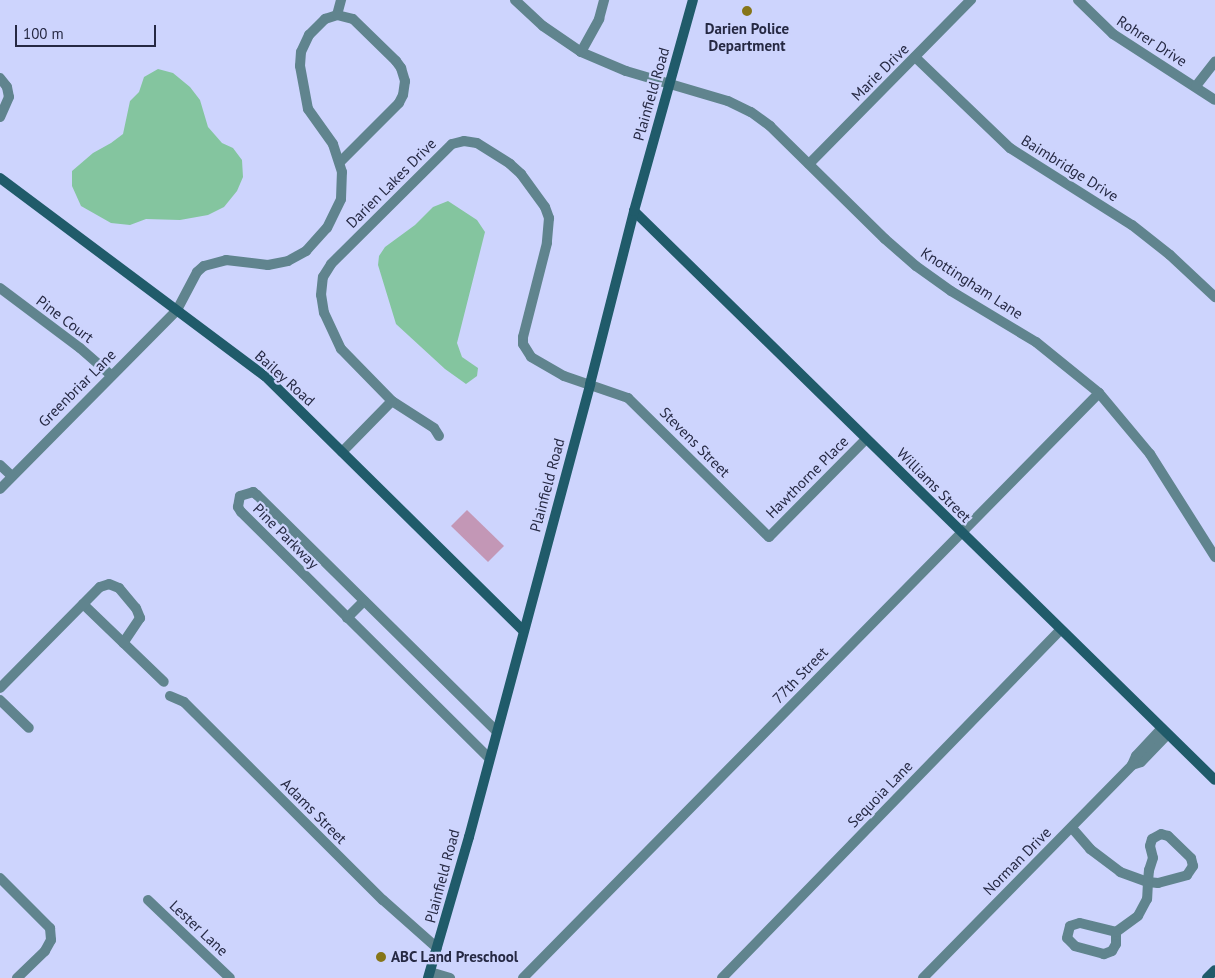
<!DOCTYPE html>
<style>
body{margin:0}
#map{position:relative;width:1215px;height:978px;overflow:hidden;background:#cdd4fd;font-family:"PT Sans",sans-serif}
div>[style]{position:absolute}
.green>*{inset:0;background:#c397b6}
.water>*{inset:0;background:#84c59f}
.street>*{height:10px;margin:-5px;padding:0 5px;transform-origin:5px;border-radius:5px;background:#60848e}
.secondary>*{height:10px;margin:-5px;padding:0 5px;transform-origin:5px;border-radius:5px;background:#205b6a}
.dots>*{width:14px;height:14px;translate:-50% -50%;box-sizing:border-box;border:2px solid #cdd4fd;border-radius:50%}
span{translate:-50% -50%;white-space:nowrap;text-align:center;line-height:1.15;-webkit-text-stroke:4.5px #cdd4fd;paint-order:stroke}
.poi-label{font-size:15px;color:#262943;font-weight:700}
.left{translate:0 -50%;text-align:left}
.street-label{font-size:15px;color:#262943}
.scale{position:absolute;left:15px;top:25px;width:141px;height:22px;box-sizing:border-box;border:2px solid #262943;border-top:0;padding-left:6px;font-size:15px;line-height:18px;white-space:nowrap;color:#262943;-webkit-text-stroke:4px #cdd4fd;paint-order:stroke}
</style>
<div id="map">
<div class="green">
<i style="clip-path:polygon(467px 510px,504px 546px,488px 562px,451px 526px)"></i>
</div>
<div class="water">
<i style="clip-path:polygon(158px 69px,173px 73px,190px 87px,200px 100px,208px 127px,222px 143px,233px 148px,242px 160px,243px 177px,237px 191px,224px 207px,208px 215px,180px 220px,146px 219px,130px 225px,111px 223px,81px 206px,72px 186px,72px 171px,93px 153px,111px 143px,123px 134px,130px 101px,139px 92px,144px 77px)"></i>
<i style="clip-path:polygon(448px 201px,477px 220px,485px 232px,457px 343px,462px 357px,478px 368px,477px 376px,466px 384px,445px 369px,396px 324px,378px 265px,379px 256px,385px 247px,415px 225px,433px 207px)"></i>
</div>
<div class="street">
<i style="left:515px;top:0;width:38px;rotate:43deg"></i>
<i style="left:543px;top:26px;width:46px;rotate:34.4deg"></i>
<i style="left:581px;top:52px;width:49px;rotate:22.9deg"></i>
<i style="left:626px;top:71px;width:106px;rotate:16.4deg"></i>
<i style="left:728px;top:101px;width:25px;rotate:26deg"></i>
<i style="left:751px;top:112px;width:24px;rotate:36deg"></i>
<i style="left:770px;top:126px;width:161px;rotate:44.5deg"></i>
<i style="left:885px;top:239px;width:41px;rotate:41.1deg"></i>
<i style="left:916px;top:266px;width:43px;rotate:35.5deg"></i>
<i style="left:951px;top:291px;width:99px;rotate:31deg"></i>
<i style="left:1036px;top:342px;width:81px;rotate:39deg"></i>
<i style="left:1099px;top:393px;width:80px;rotate:50.1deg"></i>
<i style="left:1150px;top:454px;width:122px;rotate:57.7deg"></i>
<i style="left:1078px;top:0;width:49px;rotate:44.2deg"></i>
<i style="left:1113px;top:34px;width:121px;rotate:32.9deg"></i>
<i style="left:337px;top:15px;width:16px;rotate:-75deg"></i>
<i style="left:581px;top:52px;width:38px;rotate:-61deg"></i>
<i style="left:599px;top:19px;width:20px;rotate:-75deg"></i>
<i style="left:915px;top:57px;width:132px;rotate:43.8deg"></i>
<i style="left:1010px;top:148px;width:144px;rotate:32.3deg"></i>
<i style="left:1132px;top:225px;width:48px;rotate:38.3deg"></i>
<i style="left:1170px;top:255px;width:62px;rotate:43deg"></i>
<i style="left:0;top:78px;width:11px;rotate:52deg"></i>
<i style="left:7px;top:87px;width:10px;rotate:79deg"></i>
<i style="left:9px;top:97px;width:22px;rotate:114deg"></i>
<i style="left:1196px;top:86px;width:31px;rotate:-52deg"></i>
<i style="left:809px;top:164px;width:231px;rotate:-45.4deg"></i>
<i style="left:0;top:288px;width:100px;rotate:36.9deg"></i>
<i style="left:80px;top:348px;width:41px;rotate:41.1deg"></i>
<i style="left:439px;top:436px;width:9px;rotate:-122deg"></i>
<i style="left:434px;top:428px;width:50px;rotate:-147.3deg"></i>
<i style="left:392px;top:401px;width:73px;rotate:-134.4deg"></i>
<i style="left:341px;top:349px;width:40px;rotate:-115deg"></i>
<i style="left:324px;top:313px;width:18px;rotate:-99deg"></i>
<i style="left:321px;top:295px;width:18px;rotate:-84deg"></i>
<i style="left:323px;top:277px;width:15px;rotate:-58deg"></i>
<i style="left:331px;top:264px;width:170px;rotate:-44.8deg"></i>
<i style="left:452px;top:144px;width:12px;rotate:-14deg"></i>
<i style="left:464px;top:141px;width:13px;rotate:9deg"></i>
<i style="left:477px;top:143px;width:39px;rotate:32deg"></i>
<i style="left:510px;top:164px;width:15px;rotate:42deg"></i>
<i style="left:521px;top:174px;width:41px;rotate:54deg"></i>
<i style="left:545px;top:207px;width:12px;rotate:70deg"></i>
<i style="left:549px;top:218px;width:25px;rotate:95deg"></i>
<i style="left:547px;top:243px;width:97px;rotate:104.3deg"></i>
<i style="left:523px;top:337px;width:7px;rotate:90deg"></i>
<i style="left:523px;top:344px;width:15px;rotate:58deg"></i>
<i style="left:531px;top:357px;width:38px;rotate:30deg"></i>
<i style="left:564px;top:376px;width:68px;rotate:19deg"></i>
<i style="left:628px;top:398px;width:198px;rotate:44.6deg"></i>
<i style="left:769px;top:537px;width:138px;rotate:-45.3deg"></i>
<i style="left:342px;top:452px;width:71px;rotate:-45.6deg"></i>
<i style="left:0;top:465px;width:16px;rotate:43deg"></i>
<i style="left:0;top:489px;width:252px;rotate:-45.3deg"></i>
<i style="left:177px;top:310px;width:43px;rotate:-62.2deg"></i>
<i style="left:197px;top:272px;width:9px;rotate:-41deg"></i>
<i style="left:204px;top:266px;width:23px;rotate:-15deg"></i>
<i style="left:226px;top:260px;width:42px;rotate:6.8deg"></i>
<i style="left:268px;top:265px;width:20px;rotate:-11deg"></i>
<i style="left:288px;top:261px;width:21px;rotate:-29deg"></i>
<i style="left:306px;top:251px;width:31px;rotate:-48deg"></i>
<i style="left:327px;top:228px;width:32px;rotate:-64deg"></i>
<i style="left:341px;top:199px;width:27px;rotate:-88deg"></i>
<i style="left:342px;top:172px;width:29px;rotate:-108deg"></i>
<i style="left:333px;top:144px;width:43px;rotate:-125.5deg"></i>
<i style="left:308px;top:109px;width:44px;rotate:-100.5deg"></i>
<i style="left:300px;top:66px;width:14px;rotate:-86deg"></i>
<i style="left:301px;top:52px;width:19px;rotate:-65deg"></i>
<i style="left:309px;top:35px;width:23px;rotate:-45deg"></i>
<i style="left:325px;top:19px;width:13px;rotate:-18deg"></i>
<i style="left:337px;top:15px;width:16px;rotate:14deg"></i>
<i style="left:353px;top:19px;width:60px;rotate:44.3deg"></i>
<i style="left:396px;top:61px;width:9px;rotate:54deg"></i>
<i style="left:401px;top:68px;width:14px;rotate:73deg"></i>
<i style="left:405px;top:81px;width:14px;rotate:98deg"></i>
<i style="left:403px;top:95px;width:9px;rotate:117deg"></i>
<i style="left:399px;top:103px;width:83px;rotate:135deg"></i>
<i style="left:83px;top:604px;width:112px;rotate:43.9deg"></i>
<i style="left:347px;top:618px;width:24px;rotate:-45deg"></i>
<i style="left:0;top:688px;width:142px;rotate:-45.3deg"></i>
<i style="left:100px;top:587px;width:9px;rotate:-18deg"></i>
<i style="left:109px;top:584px;width:11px;rotate:22deg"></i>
<i style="left:119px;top:588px;width:26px;rotate:50deg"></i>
<i style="left:136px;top:608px;width:11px;rotate:68deg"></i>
<i style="left:140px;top:618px;width:30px;rotate:124deg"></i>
<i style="left:170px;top:696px;width:15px;rotate:23deg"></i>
<i style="left:184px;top:702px;width:281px;rotate:44.9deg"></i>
<i style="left:383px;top:900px;width:72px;rotate:41.6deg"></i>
<i style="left:0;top:700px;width:40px;rotate:44deg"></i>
<i style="left:489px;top:758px;width:349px;rotate:-135.2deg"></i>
<i style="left:241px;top:512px;width:6px;rotate:-121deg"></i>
<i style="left:238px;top:507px;width:11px;rotate:-80deg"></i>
<i style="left:240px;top:496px;width:14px;rotate:-17deg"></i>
<i style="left:253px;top:492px;width:5px;rotate:37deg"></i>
<i style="left:257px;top:495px;width:336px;rotate:44.6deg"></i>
<i style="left:1132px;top:765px;width:9px;rotate:-18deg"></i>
<i style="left:1141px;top:762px;width:37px;rotate:-46deg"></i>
<i style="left:1072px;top:828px;width:28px;rotate:49deg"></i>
<i style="left:1090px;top:849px;width:38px;rotate:37deg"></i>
<i style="left:1120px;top:872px;width:30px;rotate:20deg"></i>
<i style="left:1148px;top:882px;width:10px;rotate:6deg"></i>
<i style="left:1158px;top:883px;width:30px;rotate:-15deg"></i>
<i style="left:1187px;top:875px;width:11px;rotate:-56deg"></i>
<i style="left:1193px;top:866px;width:8px;rotate:-104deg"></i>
<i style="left:1191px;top:858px;width:32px;rotate:-136deg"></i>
<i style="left:1168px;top:836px;width:7px;rotate:-164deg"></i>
<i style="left:1161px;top:834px;width:10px;rotate:151deg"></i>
<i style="left:1152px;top:839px;width:7px;rotate:106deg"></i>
<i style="left:1150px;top:846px;width:12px;rotate:76deg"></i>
<i style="left:1153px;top:858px;width:13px;rotate:108deg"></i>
<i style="left:1149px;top:870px;width:12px;rotate:95deg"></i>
<i style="left:1148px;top:882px;width:17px;rotate:93deg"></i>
<i style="left:1147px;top:899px;width:19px;rotate:118deg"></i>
<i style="left:1138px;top:916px;width:27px;rotate:144deg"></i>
<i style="left:1116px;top:932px;width:12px;rotate:90deg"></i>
<i style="left:1116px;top:944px;width:8px;rotate:120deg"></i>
<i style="left:1112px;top:951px;width:9px;rotate:159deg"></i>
<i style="left:1104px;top:954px;width:30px;rotate:-165deg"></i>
<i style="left:1075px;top:946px;width:11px;rotate:-135deg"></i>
<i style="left:1067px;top:938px;width:12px;rotate:-76deg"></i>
<i style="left:1070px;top:926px;width:10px;rotate:-17deg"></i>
<i style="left:1080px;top:923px;width:37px;rotate:14deg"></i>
<i style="left:0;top:878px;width:71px;rotate:45deg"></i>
<i style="left:50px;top:928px;width:12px;rotate:85deg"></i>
<i style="left:51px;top:940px;width:13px;rotate:119deg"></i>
<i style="left:45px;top:951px;width:39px;rotate:136deg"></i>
<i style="left:148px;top:900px;width:113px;rotate:43.6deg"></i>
<i style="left:430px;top:972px;width:21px;rotate:17deg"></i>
<i style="left:523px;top:978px;width:821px;rotate:-45.44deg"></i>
<i style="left:722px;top:978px;width:486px;rotate:-45.8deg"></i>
<i style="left:923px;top:978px;width:298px;rotate:-45.5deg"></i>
<i style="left:1132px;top:765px;width:10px;rotate:-66deg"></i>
<i style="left:1136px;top:756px;width:37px;rotate:-47deg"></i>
</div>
<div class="secondary">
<i style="left:0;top:178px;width:331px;rotate:36.8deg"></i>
<i style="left:265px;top:376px;width:363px;rotate:44.6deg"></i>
<i style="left:634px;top:211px;width:813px;rotate:44.4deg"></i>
<i style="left:428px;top:978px;width:147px;rotate:-73.8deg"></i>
<i style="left:469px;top:837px;width:469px;rotate:-75deg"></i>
<i style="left:590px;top:384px;width:179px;rotate:-75.7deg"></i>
<i style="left:634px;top:211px;width:219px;rotate:-74.4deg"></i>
<i style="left:1207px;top:978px;width:11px;rotate:-45deg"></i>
</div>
<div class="dots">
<i style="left:747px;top:11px;background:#867518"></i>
<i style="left:381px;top:957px;background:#867518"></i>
</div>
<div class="poi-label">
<span style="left:747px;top:37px">Darien Police<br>Department</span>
<span class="left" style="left:391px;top:957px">ABC Land Preschool</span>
</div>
<div class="street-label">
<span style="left:1152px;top:41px;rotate:33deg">Rohrer Drive</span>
<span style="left:880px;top:72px;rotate:-45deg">Marie Drive</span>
<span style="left:651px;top:94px;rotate:-74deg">Plainfield Road</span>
<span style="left:1070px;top:168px;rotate:32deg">Baimbridge Drive</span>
<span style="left:391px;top:183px;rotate:-45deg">Darien Lakes Drive</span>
<span style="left:972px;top:283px;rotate:33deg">Knottingham Lane</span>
<span style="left:65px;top:319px;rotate:37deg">Pine Court</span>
<span style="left:285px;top:378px;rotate:42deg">Bailey Road</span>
<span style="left:77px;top:388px;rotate:-45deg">Greenbriar Lane</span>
<span style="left:695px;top:442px;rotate:45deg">Stevens Street</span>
<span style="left:807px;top:477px;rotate:-45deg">Hawthorne Place</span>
<span style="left:547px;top:485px;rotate:-75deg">Plainfield Road</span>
<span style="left:934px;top:485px;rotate:45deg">Williams Street</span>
<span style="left:286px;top:536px;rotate:45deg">Pine Parkway</span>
<span style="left:800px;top:675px;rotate:-46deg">77th Street</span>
<span style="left:880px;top:794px;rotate:-46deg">Sequoia Lane</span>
<span style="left:314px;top:811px;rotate:45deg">Adams Street</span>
<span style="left:1017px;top:861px;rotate:-45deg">Norman Drive</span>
<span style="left:442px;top:876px;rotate:-75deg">Plainfield Road</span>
<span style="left:199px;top:928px;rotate:43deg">Lester Lane</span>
</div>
<div class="scale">100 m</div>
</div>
